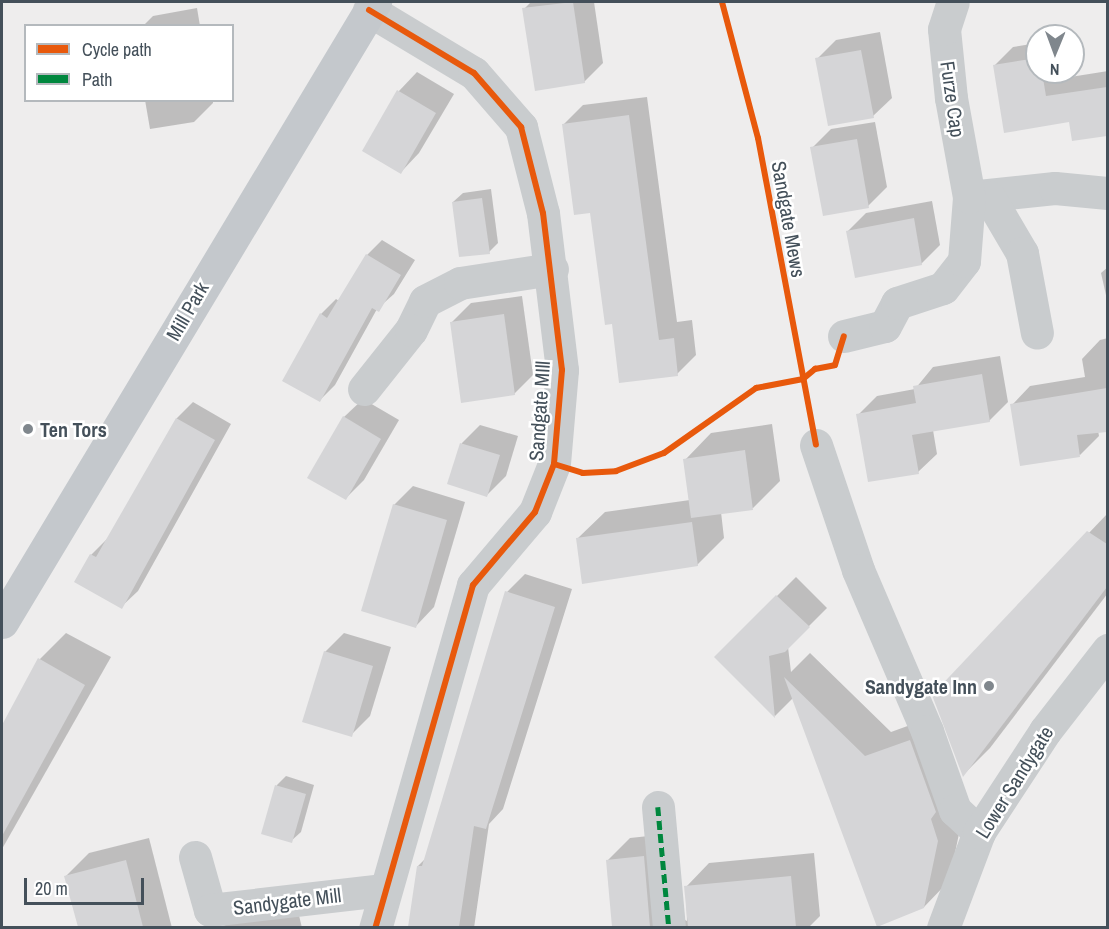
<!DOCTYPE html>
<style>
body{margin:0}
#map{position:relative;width:1109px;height:929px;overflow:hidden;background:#eeeded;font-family:"Archivo Narrow",sans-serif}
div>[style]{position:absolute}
.shadow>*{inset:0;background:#0003}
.building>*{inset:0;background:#d5d5d7}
.minor>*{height:33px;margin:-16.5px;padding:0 16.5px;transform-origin:16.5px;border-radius:16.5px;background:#c9ccce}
.major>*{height:33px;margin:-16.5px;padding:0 16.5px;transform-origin:16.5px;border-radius:16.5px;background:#c4c8cc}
.quiet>*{height:4.5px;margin-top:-2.25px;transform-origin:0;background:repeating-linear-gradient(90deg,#00873e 0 9px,transparent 0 13.5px)}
.cycleway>*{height:6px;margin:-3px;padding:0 3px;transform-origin:3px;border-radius:3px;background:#e8590c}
.dots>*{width:16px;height:16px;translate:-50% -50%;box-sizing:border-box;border:3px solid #fff;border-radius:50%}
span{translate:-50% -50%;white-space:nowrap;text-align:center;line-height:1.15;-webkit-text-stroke:5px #fff;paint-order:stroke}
.street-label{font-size:20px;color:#44505a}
.poi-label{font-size:20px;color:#44505a;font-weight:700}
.left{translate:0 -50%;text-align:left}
.right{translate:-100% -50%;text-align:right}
.frame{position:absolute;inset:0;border:3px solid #44505a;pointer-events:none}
.legend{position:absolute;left:24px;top:24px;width:210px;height:78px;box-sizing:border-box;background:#fff;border:2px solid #b4b9bd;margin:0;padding:8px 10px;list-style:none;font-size:18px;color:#44505a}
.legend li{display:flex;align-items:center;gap:12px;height:30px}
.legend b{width:30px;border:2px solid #b4b9bd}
.north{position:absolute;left:1025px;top:24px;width:60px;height:60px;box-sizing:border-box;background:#fff;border:2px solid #b4b9bd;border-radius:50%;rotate:181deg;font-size:16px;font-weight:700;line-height:24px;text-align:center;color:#44505a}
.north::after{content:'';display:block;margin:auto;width:21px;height:27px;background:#80878d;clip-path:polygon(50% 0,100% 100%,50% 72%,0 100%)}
.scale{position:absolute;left:24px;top:878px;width:120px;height:27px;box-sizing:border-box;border:3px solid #44505a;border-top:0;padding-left:8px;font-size:18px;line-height:21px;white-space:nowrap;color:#44505a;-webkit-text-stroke:4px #fff;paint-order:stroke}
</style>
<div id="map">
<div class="shadow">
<i style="clip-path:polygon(531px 2px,594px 2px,603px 63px,584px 82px,524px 9px)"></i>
<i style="clip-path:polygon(197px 8px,200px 26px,143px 26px,153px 16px)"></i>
<i style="clip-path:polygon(880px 32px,892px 98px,873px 116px,817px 59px,836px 40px)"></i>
<i style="clip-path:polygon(1037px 43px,1037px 72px,1063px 72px,1064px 78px,1108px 71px,1108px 134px,1073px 140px,1070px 121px,994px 66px,1013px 47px)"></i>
<i style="clip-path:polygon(417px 72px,454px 94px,419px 153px,401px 172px,399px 91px)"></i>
<i style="clip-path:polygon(647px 97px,677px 322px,692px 320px,696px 355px,677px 374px,614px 322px,592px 211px,564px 124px,583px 105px)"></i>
<i style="clip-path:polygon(145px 100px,213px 100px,213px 103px,194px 122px,150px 129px)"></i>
<i style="clip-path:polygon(875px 122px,887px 187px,868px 206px,812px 148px,831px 129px)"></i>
<i style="clip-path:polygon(491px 189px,498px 243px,489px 252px,453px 202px,463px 193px)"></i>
<i style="clip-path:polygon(932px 201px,940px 245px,921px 264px,847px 232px,866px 213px)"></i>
<i style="clip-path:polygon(382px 240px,415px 260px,394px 294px,377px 309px,335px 385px,320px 400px,321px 314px,336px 299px,339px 301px,367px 255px)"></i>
<i style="clip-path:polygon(1108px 267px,1108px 304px,1101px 273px)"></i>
<i style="clip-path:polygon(522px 296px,533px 375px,514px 394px,452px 322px,471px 303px)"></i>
<i style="clip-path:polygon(1108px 338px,1108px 411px,1095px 413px,1099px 436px,1080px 455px,1012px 405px,1030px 386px,1085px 377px,1082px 359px,1100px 340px)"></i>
<i style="clip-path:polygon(1000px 356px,1008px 402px,989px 421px,933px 430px,937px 454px,918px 472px,858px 415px,877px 396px,915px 389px,933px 367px)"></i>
<i style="clip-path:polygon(363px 399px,399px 420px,364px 480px,345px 499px,344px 417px)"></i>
<i style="clip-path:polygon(193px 402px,231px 424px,138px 591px,121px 607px,91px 555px,108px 538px,177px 418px)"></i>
<i style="clip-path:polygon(772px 424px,780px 481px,753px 508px,721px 512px,724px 538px,697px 565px,578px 538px,605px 512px,690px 500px,685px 460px,711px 433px)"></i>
<i style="clip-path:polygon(480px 425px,518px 436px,506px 476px,487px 495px,449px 483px,462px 443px)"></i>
<i style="clip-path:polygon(413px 486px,465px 502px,434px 607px,416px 626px,394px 505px)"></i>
<i style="clip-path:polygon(1108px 513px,1108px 593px,990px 748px,964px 774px,934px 695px)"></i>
<i style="clip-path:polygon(525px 574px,572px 589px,503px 809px,489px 824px,474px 928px,409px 928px,418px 866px,426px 858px,507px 592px)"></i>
<i style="clip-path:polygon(796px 577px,827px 608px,788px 647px,791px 672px,810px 653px,891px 732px,935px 716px,963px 815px,949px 881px,924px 907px,794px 697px,775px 716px,716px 657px)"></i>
<i style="clip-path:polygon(66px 633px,111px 657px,2px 849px,2px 728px,40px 659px)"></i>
<i style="clip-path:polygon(344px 633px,391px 647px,370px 716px,351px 735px,325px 652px)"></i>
<i style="clip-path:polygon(286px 776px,314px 785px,301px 832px,291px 841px,263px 833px,277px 785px)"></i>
<i style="clip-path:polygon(667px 834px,677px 916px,687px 921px,686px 887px,709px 863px,814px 853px,820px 916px,808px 928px,614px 928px,607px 861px,630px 838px)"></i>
<i style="clip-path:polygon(149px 838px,172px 928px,79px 928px,66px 876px,89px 853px)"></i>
<i style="clip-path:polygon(297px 907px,302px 928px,214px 928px)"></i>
</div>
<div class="building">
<i style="clip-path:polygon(573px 2px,585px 83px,535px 91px,522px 8px)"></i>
<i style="clip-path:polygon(861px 50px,874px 118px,828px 126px,815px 58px)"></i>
<i style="clip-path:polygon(1037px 58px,1037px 72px,1042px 72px,1046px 96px,1107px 87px,1107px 136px,1072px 141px,1069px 122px,1004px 133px,993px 65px)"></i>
<i style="clip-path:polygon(397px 90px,436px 113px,401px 174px,362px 151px)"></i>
<i style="clip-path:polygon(629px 115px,659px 340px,674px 338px,678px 376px,619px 383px,612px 324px,605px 325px,590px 213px,574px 215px,562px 124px)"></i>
<i style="clip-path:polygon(857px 139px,869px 208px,823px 216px,810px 147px)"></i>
<i style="clip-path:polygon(482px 198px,490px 254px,459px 257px,452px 202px)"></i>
<i style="clip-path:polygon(914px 218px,922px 265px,855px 278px,846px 231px)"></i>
<i style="clip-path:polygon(366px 254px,401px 275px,379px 312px,372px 308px,320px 402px,282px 381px,320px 313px,327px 318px)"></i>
<i style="clip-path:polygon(504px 314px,515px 395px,461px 403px,450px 322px)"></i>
<i style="clip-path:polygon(982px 374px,990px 422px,912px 435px,919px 474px,868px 482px,856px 414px,916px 403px,913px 386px)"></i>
<i style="clip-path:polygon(1107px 388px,1107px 432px,1077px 435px,1080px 457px,1020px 466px,1010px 404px)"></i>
<i style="clip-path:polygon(343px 416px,381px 439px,346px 500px,307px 478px)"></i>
<i style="clip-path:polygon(176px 418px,215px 440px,122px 609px,74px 582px,90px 554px,96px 557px)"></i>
<i style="clip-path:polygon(460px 443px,500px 455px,487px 497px,447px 484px)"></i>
<i style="clip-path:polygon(745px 450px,753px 510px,691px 518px,683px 459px)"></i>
<i style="clip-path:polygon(393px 504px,447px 520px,416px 628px,361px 611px)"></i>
<i style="clip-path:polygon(692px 522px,698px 566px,582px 584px,576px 538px)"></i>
<i style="clip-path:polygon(1087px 531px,1107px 544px,1107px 587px,963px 777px,932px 695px)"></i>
<i style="clip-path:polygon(505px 591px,555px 607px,486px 829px,474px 826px,459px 927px,408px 927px,417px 866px,422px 866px)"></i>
<i style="clip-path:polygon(776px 595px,810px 627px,785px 652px,769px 656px,775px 718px,714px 657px)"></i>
<i style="clip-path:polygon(324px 651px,373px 666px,352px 737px,302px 722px)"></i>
<i style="clip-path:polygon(38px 658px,85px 685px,2px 836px,2px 725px)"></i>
<i style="clip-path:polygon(784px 677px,865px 756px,910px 740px,936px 812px,931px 819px,938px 841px,924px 908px,877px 927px)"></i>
<i style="clip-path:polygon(275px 785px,306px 794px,292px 843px,261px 834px)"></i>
<i style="clip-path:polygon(644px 856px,650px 927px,612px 927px,606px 860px)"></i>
<i style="clip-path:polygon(126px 860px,143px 927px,78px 927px,64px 876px)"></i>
<i style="clip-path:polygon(791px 876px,796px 927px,688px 927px,684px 886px)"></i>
</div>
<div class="minor">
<i style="left:369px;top:10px;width:122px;rotate:31deg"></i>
<i style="left:474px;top:73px;width:72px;rotate:49deg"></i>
<i style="left:521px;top:127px;width:89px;rotate:75.7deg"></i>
<i style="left:543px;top:213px;width:158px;rotate:83.1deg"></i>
<i style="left:562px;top:370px;width:94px;rotate:94.9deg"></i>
<i style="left:554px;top:464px;width:52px;rotate:111.6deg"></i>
<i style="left:535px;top:512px;width:96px;rotate:130.3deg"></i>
<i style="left:473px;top:585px;width:357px;rotate:105.9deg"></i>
<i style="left:969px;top:197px;width:86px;rotate:-6deg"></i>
<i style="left:1055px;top:188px;width:53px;rotate:5.4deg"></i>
<i style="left:989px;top:197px;width:65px;rotate:59.5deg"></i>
<i style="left:1022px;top:253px;width:81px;rotate:79.4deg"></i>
<i style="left:844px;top:336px;width:42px;rotate:-13.7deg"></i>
<i style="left:885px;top:326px;width:26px;rotate:-62deg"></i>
<i style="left:897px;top:303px;width:48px;rotate:-18.1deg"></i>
<i style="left:943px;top:288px;width:34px;rotate:-52deg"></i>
<i style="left:964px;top:261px;width:64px;rotate:-85.5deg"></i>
<i style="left:969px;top:197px;width:101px;rotate:-100.3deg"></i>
<i style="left:951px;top:98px;width:69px;rotate:-95.8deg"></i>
<i style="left:944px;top:29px;width:28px;rotate:-72deg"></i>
<i style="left:364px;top:389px;width:75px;rotate:-51.5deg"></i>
<i style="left:411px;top:330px;width:32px;rotate:-64deg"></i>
<i style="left:425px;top:301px;width:39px;rotate:-27deg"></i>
<i style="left:460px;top:283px;width:93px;rotate:-8.7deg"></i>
<i style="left:816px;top:445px;width:132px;rotate:71.4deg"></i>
<i style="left:858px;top:570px;width:175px;rotate:66.8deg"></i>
<i style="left:927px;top:731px;width:84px;rotate:70.5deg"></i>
<i style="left:955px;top:810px;width:33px;rotate:43deg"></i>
<i style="left:658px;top:807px;width:121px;rotate:84.8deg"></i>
<i style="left:195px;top:857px;width:55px;rotate:74.2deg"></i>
<i style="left:210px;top:910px;width:175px;rotate:-6.6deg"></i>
<i style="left:943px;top:928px;width:103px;rotate:-69.4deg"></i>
<i style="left:979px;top:832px;width:121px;rotate:-56.8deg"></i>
<i style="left:1045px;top:731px;width:103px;rotate:-52.1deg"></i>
</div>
<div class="major">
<i style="left:2px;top:622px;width:724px;rotate:-58.97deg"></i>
</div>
<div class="quiet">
<i style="left:658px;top:807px;width:121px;rotate:84.8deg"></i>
</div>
<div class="cycleway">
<i style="left:722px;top:2px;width:141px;rotate:75.2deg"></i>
<i style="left:758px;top:138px;width:312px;rotate:79.3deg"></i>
<i style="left:369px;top:10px;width:122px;rotate:31deg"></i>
<i style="left:474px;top:73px;width:72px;rotate:49deg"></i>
<i style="left:521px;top:127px;width:89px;rotate:75.7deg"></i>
<i style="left:543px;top:213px;width:158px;rotate:83.1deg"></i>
<i style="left:562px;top:370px;width:94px;rotate:94.9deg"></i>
<i style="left:554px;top:464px;width:52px;rotate:111.6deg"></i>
<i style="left:535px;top:512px;width:96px;rotate:130.3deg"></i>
<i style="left:473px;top:585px;width:357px;rotate:105.9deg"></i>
<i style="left:554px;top:464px;width:30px;rotate:17deg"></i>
<i style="left:583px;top:473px;width:33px;rotate:-3deg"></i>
<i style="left:616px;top:471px;width:51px;rotate:-20.6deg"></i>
<i style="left:664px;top:453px;width:113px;rotate:-35.2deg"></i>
<i style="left:756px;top:388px;width:48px;rotate:-10.8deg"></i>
<i style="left:803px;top:379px;width:16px;rotate:-40deg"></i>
<i style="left:815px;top:369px;width:20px;rotate:-11deg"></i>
<i style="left:835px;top:365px;width:30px;rotate:-73deg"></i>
</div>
<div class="dots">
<i style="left:28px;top:429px;background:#80878d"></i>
<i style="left:989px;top:686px;background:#80878d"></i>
</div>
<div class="street-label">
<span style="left:953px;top:99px;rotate:82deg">Furze Cap</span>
<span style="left:789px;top:219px;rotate:80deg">Sandgate Mews</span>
<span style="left:187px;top:311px;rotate:-60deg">Mill Park</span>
<span style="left:539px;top:411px;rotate:-86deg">Sandgate MIll</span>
<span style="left:1014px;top:782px;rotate:-58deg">Lower Sandygate</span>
<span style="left:287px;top:901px;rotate:-7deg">Sandygate Mill</span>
</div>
<div class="poi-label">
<span class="left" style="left:40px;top:429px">Ten Tors</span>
<span class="right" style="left:977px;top:686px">Sandygate Inn</span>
</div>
<div class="frame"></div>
<ul class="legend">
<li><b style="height:8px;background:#e8590c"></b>Cycle path</li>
<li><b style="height:8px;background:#00873e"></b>Path</li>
</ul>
<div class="north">N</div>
<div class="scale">20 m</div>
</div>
